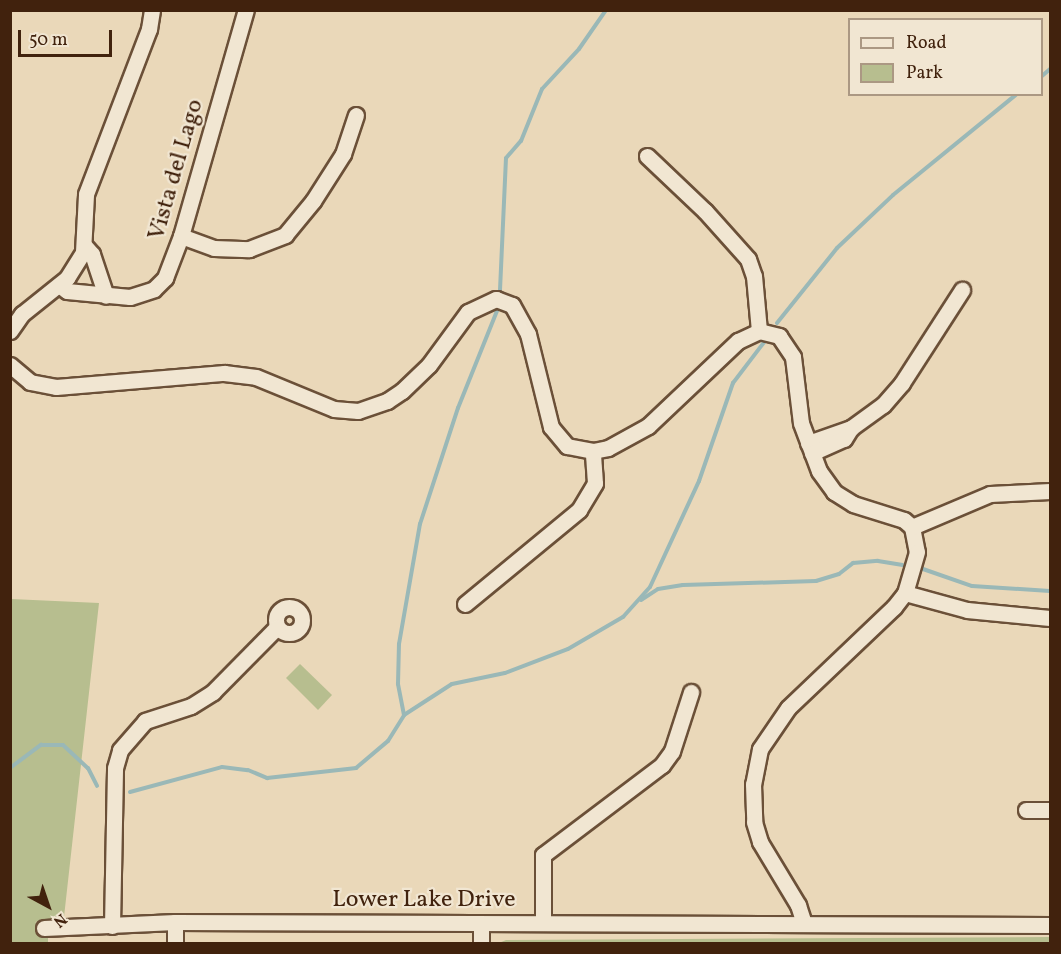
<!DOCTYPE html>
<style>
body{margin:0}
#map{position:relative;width:1061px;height:954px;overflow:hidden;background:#ead8b9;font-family:Vollkorn,serif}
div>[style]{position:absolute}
.green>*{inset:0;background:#b7be8f}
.stream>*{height:4px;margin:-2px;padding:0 2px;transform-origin:2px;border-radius:2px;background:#9ab8b7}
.roads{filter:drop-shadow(2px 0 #6b5038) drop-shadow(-2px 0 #6b5038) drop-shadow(0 2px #6b5038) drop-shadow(0 -2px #6b5038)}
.minor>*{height:15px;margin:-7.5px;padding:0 7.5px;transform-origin:7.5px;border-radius:7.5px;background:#f1e6d2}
.minor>.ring{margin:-7.5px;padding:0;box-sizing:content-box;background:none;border:15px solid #f1e6d2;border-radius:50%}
span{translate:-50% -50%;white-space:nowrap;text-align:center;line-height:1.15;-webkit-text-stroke:4.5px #f1e6d2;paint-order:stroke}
.street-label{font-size:24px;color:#41220d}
.frame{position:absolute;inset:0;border:12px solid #41220d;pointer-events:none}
.legend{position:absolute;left:848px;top:18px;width:195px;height:78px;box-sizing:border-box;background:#f1e6d2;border:2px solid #ab9883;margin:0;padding:8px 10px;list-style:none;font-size:18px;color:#41220d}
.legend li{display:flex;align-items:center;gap:12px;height:30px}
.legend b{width:30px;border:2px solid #ab9883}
.north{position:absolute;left:18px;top:876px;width:60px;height:60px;-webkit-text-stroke:4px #f1e6d2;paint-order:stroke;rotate:140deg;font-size:16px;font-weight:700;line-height:24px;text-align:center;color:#41220d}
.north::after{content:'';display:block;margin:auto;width:21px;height:27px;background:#41220d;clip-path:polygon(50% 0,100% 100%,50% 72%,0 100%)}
.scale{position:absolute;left:18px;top:30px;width:94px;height:27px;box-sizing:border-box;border:3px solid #41220d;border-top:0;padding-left:8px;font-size:18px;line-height:21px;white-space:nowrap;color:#41220d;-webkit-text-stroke:4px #f1e6d2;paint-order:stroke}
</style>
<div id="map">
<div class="green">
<i style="clip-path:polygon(11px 599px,99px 603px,64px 917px,35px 922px,48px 928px,48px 943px,11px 944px)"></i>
<i style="clip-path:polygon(300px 664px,332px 695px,318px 710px,286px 678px)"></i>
<i style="clip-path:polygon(1050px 937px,1050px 944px,499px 943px,506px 940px)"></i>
</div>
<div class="stream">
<i style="left:1042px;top:76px;width:11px;rotate:-41deg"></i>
<i style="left:500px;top:290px;width:132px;rotate:-87.4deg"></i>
<i style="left:506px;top:158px;width:23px;rotate:-49deg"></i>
<i style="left:521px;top:141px;width:56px;rotate:-68deg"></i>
<i style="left:542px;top:89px;width:54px;rotate:-47.2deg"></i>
<i style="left:579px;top:49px;width:47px;rotate:-55.3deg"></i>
<i style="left:777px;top:323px;width:96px;rotate:-51.3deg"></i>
<i style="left:837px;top:248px;width:77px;rotate:-43.4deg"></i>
<i style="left:893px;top:195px;width:160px;rotate:-39.2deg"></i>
<i style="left:923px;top:569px;width:52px;rotate:19.1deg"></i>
<i style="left:972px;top:586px;width:78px;rotate:3.7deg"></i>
<i style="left:641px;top:600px;width:20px;rotate:-33deg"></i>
<i style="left:658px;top:589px;width:25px;rotate:-9deg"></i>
<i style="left:683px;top:585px;width:133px;rotate:-1.7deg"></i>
<i style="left:816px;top:581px;width:24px;rotate:-17deg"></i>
<i style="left:839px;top:574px;width:18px;rotate:-38deg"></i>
<i style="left:853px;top:563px;width:25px;rotate:-5deg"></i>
<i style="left:878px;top:561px;width:25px;rotate:9deg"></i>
<i style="left:404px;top:715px;width:32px;rotate:-101deg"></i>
<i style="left:398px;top:684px;width:40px;rotate:-88.6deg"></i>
<i style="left:399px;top:644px;width:122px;rotate:-80.1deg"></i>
<i style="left:420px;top:524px;width:122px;rotate:-71.9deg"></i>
<i style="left:458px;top:408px;width:105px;rotate:-68.1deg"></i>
<i style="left:10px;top:768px;width:39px;rotate:-37deg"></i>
<i style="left:41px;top:745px;width:22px"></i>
<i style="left:63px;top:745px;width:34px;rotate:43deg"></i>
<i style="left:88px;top:768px;width:20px;rotate:63deg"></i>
<i style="left:130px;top:792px;width:95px;rotate:-15.2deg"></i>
<i style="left:222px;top:767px;width:26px;rotate:7deg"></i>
<i style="left:248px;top:770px;width:21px;rotate:23deg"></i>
<i style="left:267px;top:778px;width:90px;rotate:-6.4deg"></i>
<i style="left:356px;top:768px;width:42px;rotate:-40.2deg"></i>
<i style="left:388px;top:741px;width:31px;rotate:-58deg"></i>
<i style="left:404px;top:715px;width:57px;rotate:-32.9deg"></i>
<i style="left:452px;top:684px;width:54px;rotate:-11.7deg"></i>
<i style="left:505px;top:673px;width:67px;rotate:-20.9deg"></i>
<i style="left:568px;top:649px;width:64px;rotate:-30.2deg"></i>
<i style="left:623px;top:617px;width:40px;rotate:-48deg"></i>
<i style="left:650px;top:587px;width:117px;rotate:-65.2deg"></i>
<i style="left:699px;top:481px;width:104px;rotate:-70.9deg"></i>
<i style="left:733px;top:383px;width:53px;rotate:-52.7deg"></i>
</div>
<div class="roads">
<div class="minor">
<i style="left:647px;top:156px;width:80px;rotate:43.5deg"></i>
<i style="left:705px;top:211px;width:64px;rotate:48.1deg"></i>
<i style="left:748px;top:259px;width:18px;rotate:71deg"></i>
<i style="left:754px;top:276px;width:55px;rotate:84.8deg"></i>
<i style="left:181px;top:236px;width:35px;rotate:20deg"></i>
<i style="left:214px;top:248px;width:35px;rotate:2deg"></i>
<i style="left:249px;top:249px;width:39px;rotate:-21deg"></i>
<i style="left:285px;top:235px;width:44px;rotate:-50.5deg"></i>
<i style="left:313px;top:201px;width:56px;rotate:-57.4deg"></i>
<i style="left:343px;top:154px;width:41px;rotate:-71.6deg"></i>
<i style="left:84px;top:245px;width:12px;rotate:48deg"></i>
<i style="left:92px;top:254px;width:44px;rotate:71.6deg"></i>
<i style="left:59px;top:285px;width:10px;rotate:37deg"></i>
<i style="left:67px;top:291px;width:63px;rotate:5.4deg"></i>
<i style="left:130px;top:297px;width:25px;rotate:-18deg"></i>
<i style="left:154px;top:289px;width:16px;rotate:-45deg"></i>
<i style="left:165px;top:278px;width:45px;rotate:-69.1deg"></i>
<i style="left:181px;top:236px;width:235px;rotate:-74deg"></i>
<i style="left:10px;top:331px;width:21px;rotate:-55deg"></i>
<i style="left:22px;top:314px;width:58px;rotate:-38.7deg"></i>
<i style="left:67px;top:278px;width:31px;rotate:-58deg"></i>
<i style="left:83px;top:252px;width:58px;rotate:-87deg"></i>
<i style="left:86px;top:194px;width:177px;rotate:-69.1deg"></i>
<i style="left:149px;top:29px;width:19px;rotate:-81deg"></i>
<i style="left:10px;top:365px;width:26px;rotate:40deg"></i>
<i style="left:30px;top:382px;width:26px;rotate:11deg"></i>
<i style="left:56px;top:387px;width:169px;rotate:-4.8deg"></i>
<i style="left:224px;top:373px;width:32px;rotate:7deg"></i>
<i style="left:256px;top:377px;width:84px;rotate:22.3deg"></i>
<i style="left:334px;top:409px;width:24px;rotate:5deg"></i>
<i style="left:358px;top:411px;width:31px;rotate:-19deg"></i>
<i style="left:387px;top:401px;width:18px;rotate:-34deg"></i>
<i style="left:402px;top:391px;width:37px;rotate:-44deg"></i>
<i style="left:429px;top:365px;width:66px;rotate:-53.7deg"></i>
<i style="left:468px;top:312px;width:31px;rotate:-25deg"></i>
<i style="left:496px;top:299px;width:17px;rotate:21deg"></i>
<i style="left:512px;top:305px;width:33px;rotate:61deg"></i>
<i style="left:528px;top:334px;width:96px;rotate:76.1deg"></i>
<i style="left:551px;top:427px;width:25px;rotate:50deg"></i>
<i style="left:567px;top:446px;width:26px;rotate:11deg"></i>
<i style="left:593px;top:451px;width:15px;rotate:-11deg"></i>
<i style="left:608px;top:448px;width:46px;rotate:-28.8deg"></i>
<i style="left:648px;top:426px;width:124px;rotate:-43.4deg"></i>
<i style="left:738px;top:341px;width:23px;rotate:-25deg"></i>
<i style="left:759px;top:331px;width:21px;rotate:14deg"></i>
<i style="left:779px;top:336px;width:25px;rotate:56deg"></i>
<i style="left:793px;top:357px;width:66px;rotate:83.1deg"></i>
<i style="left:801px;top:423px;width:51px;rotate:69.4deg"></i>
<i style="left:819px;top:471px;width:26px;rotate:54deg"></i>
<i style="left:834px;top:492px;width:22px;rotate:32deg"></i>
<i style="left:853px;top:504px;width:53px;rotate:17.4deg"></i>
<i style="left:904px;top:520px;width:11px;rotate:41deg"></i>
<i style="left:912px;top:527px;width:25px;rotate:79deg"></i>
<i style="left:917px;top:552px;width:43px;rotate:106.3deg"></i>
<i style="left:905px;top:593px;width:18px;rotate:128deg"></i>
<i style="left:894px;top:607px;width:146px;rotate:136.4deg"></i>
<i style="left:788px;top:708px;width:50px;rotate:124.3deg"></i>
<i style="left:760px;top:749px;width:36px;rotate:101deg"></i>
<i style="left:753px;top:784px;width:38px;rotate:88deg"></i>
<i style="left:754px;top:822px;width:21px;rotate:73deg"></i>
<i style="left:760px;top:842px;width:74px;rotate:58.9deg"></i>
<i style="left:798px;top:905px;width:19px;rotate:72deg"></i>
<i style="left:808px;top:443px;width:46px;rotate:-19.2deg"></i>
<i style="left:812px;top:453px;width:35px;rotate:-24deg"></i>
<i style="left:844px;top:439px;width:13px;rotate:-58deg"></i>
<i style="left:851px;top:428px;width:39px;rotate:-36deg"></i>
<i style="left:883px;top:405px;width:29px;rotate:-49deg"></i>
<i style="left:902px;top:383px;width:111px;rotate:-57.2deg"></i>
<i style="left:912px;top:527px;width:85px;rotate:-22.9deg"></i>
<i style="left:990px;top:494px;width:60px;rotate:-2.9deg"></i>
<i style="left:905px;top:593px;width:64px;rotate:15.3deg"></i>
<i style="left:967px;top:610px;width:83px;rotate:5.5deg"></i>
<i style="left:465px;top:604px;width:148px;rotate:-39.5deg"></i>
<i style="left:579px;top:510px;width:31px;rotate:-59deg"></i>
<i style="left:595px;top:483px;width:32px;rotate:-94deg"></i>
<i class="ring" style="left:276px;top:607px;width:11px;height:11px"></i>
<i style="left:1026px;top:810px;width:24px"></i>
<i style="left:175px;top:922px;width:22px;rotate:90deg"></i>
<i style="left:543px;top:923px;width:68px;rotate:-90deg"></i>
<i style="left:543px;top:855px;width:149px;rotate:-37.1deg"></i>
<i style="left:662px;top:765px;width:17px;rotate:-54deg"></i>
<i style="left:672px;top:751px;width:62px;rotate:-72.1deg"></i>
<i style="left:481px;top:924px;width:20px;rotate:90deg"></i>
<i style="left:112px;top:926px;width:158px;rotate:-88.9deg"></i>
<i style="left:115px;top:768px;width:19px;rotate:-74deg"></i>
<i style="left:120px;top:750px;width:38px;rotate:-49deg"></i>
<i style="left:145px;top:721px;width:48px;rotate:-18.1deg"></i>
<i style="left:191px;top:706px;width:26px;rotate:-32deg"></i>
<i style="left:213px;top:692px;width:91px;rotate:-45.4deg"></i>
<i style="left:44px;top:928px;width:131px;rotate:-2.6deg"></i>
<i style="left:175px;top:922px;width:875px;rotate:0.2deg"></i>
</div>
</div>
<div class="street-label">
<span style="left:177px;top:170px;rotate:-74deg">Vista del Lago</span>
<span style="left:424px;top:901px">Lower Lake Drive</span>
</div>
<div class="frame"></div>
<ul class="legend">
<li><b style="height:8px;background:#f1e6d2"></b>Road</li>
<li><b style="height:16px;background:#b7be8f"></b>Park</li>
</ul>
<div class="north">N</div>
<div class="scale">50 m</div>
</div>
